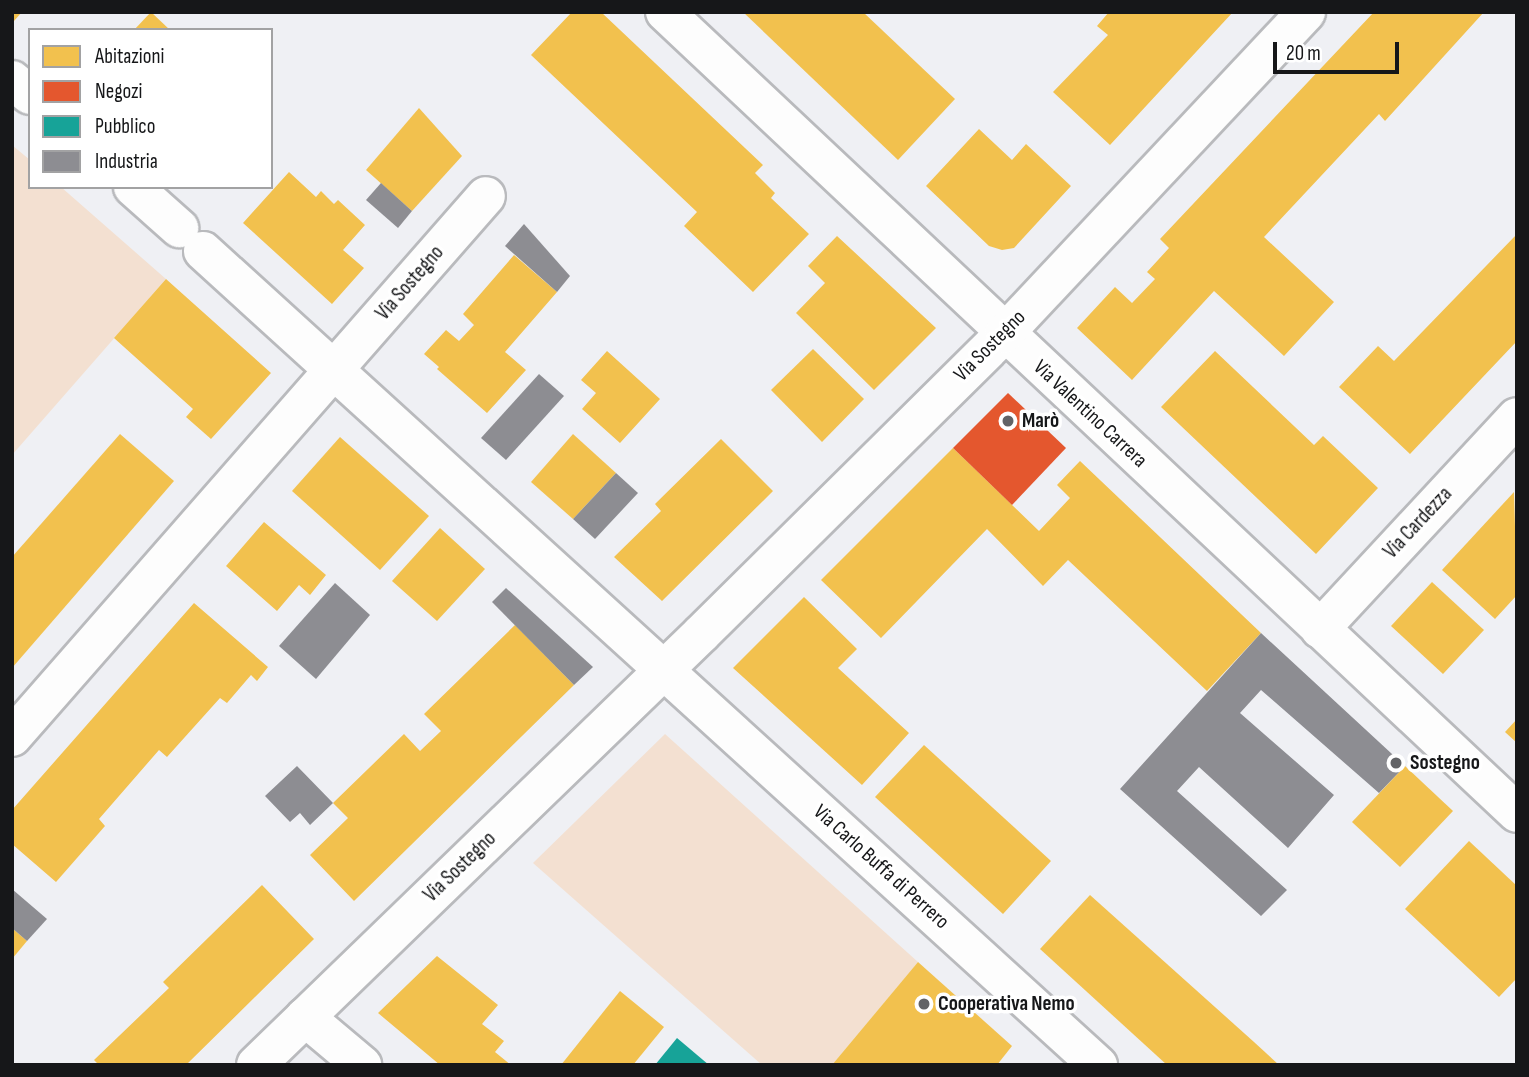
<!DOCTYPE html>
<meta charset="utf-8">
<style>
body{margin:0}
#map{position:relative;width:1529px;height:1077px;overflow:hidden;background:#eff0f4;font-family:"Sofia Sans Condensed",sans-serif}
div>[style]{position:absolute}
.green>*{inset:0;background:#f3e0d1}
.homes>*{inset:0;background:#f2c14e}
.shops>*{inset:0;background:#e4572e}
.public>*{inset:0;background:#17a398}
.industry>*{inset:0;background:#8d8d92}
.roads{filter:drop-shadow(2px 0 #b9babd) drop-shadow(-2px 0 #b9babd) drop-shadow(0 2px #b9babd) drop-shadow(0 -2px #b9babd)}
.minor>*{height:38px;margin:-19px;padding:0 19px;transform-origin:19px;border-radius:19px;background:#fdfdfd}
.dots>*{width:19px;height:19px;translate:-50% -50%;box-sizing:border-box;border:4px solid #fff;border-radius:50%}
span{translate:-50% -50%;white-space:nowrap;text-align:center;line-height:1.15;-webkit-text-stroke:7px #fff;paint-order:stroke}
.street-label{font-size:21px;color:#161719}
.poi-label{font-size:21px;color:#161719;font-weight:700}
.left{translate:0 -50%;text-align:left}
.frame{position:absolute;inset:0;border:14px solid #161719;pointer-events:none}
.legend{position:absolute;left:28px;top:28px;width:245px;height:161px;box-sizing:border-box;background:#fff;border:2px solid #a2a2a3;margin:0;padding:9px 12px;list-style:none;font-size:21px;color:#161719}
.legend li{display:flex;align-items:center;gap:14px;height:35px}
.legend b{width:35px;border:2px solid #a2a2a3}
.scale{position:absolute;left:1273px;top:42px;width:126px;height:32px;box-sizing:border-box;border:4px solid #161719;border-top:0;padding-left:9px;font-size:21px;line-height:24px;white-space:nowrap;color:#161719;-webkit-text-stroke:5px #fff;paint-order:stroke}
</style>
<div id="map">
<div class="green">
<i style="clip-path:polygon(12px 145px,30px 160px,30px 187px,61px 187px,166px 279px,12px 455px)"></i>
<i style="clip-path:polygon(665px 734px,918px 962px,832px 1065px,762px 1065px,533px 863px)"></i>
</div>
<div class="homes">
<i style="clip-path:polygon(12px 12px,22px 12px,14px 21px)"></i>
<i style="clip-path:polygon(151px 12px,170px 30px,134px 30px)"></i>
<i style="clip-path:polygon(572px 12px,601px 12px,763px 165px,755px 173px,775px 193px,771px 198px,809px 234px,753px 292px,684px 226px,697px 212px,531px 55px)"></i>
<i style="clip-path:polygon(743px 12px,863px 12px,955px 99px,898px 160px)"></i>
<i style="clip-path:polygon(1109px 12px,1233px 12px,1110px 145px,1053px 92px,1108px 35px,1097px 26px)"></i>
<i style="clip-path:polygon(1374px 12px,1484px 12px,1385px 121px,1379px 114px,1264px 237px,1334px 302px,1284px 356px,1214px 291px,1132px 380px,1077px 328px,1115px 287px,1132px 303px,1155px 279px,1147px 272px,1169px 248px,1160px 239px)"></i>
<i style="clip-path:polygon(419px 108px,462px 156px,412px 211px,366px 170px)"></i>
<i style="clip-path:polygon(979px 129px,1012px 160px,1026px 144px,1071px 186px,1014px 248px,1002px 250px,989px 246px,926px 186px)"></i>
<i style="clip-path:polygon(289px 172px,316px 197px,321px 191px,334px 204px,338px 200px,365px 225px,343px 250px,364px 268px,332px 304px,243px 223px)"></i>
<i style="clip-path:polygon(1517px 234px,1517px 341px,1410px 454px,1339px 387px,1378px 346px,1394px 361px)"></i>
<i style="clip-path:polygon(837px 236px,936px 328px,874px 390px,796px 313px,825px 283px,808px 266px)"></i>
<i style="clip-path:polygon(514px 255px,557px 292px,505px 352px,526px 370px,487px 413px,437px 369px,439px 367px,424px 354px,446px 330px,459px 341px,474px 325px,463px 314px)"></i>
<i style="clip-path:polygon(166px 279px,271px 373px,211px 439px,186px 417px,193px 409px,114px 338px)"></i>
<i style="clip-path:polygon(813px 349px,864px 399px,822px 442px,771px 390px)"></i>
<i style="clip-path:polygon(607px 351px,660px 399px,620px 443px,582px 409px,596px 393px,581px 380px)"></i>
<i style="clip-path:polygon(1215px 351px,1314px 445px,1323px 436px,1378px 488px,1316px 554px,1161px 407px)"></i>
<i style="clip-path:polygon(120px 434px,174px 481px,12px 668px,12px 557px)"></i>
<i style="clip-path:polygon(573px 434px,616px 473px,573px 519px,531px 482px)"></i>
<i style="clip-path:polygon(340px 437px,429px 516px,380px 570px,292px 491px)"></i>
<i style="clip-path:polygon(721px 439px,773px 491px,662px 601px,614px 557px,661px 511px,655px 504px)"></i>
<i style="clip-path:polygon(953px 448px,1039px 531px,1070px 498px,1057px 485px,1080px 461px,1261px 633px,1207px 691px,1068px 560px,1043px 586px,987px 529px,881px 638px,821px 580px)"></i>
<i style="clip-path:polygon(1514px 492px,1517px 595px,1495px 619px,1442px 570px)"></i>
<i style="clip-path:polygon(264px 522px,326px 575px,310px 595px,299px 585px,277px 611px,226px 566px)"></i>
<i style="clip-path:polygon(440px 528px,485px 569px,437px 621px,392px 581px)"></i>
<i style="clip-path:polygon(1432px 582px,1484px 630px,1443px 674px,1391px 626px)"></i>
<i style="clip-path:polygon(804px 597px,857px 649px,838px 668px,909px 733px,862px 785px,733px 668px)"></i>
<i style="clip-path:polygon(194px 603px,268px 667px,257px 681px,251px 675px,227px 703px,220px 698px,167px 757px,159px 750px,99px 819px,105px 826px,56px 882px,12px 844px,12px 810px)"></i>
<i style="clip-path:polygon(515px 625px,574px 685px,354px 901px,310px 855px,348px 818px,333px 803px,404px 734px,420px 751px,441px 731px,424px 714px)"></i>
<i style="clip-path:polygon(1517px 719px,1517px 743px,1505px 732px)"></i>
<i style="clip-path:polygon(924px 745px,1051px 861px,1003px 914px,875px 797px)"></i>
<i style="clip-path:polygon(1405px 766px,1453px 811px,1400px 867px,1352px 822px)"></i>
<i style="clip-path:polygon(1469px 841px,1517px 886px,1517px 978px,1499px 997px,1405px 909px)"></i>
<i style="clip-path:polygon(262px 885px,314px 939px,186px 1065px,99px 1065px,94px 1060px,169px 988px,163px 982px)"></i>
<i style="clip-path:polygon(1090px 895px,1254px 1042px,1279px 1065px,1167px 1065px,1040px 949px)"></i>
<i style="clip-path:polygon(12px 928px,27px 941px,12px 959px)"></i>
<i style="clip-path:polygon(437px 956px,498px 1005px,482px 1024px,504px 1041px,495px 1052px,511px 1065px,440px 1065px,378px 1013px)"></i>
<i style="clip-path:polygon(918px 962px,1012px 1046px,997px 1065px,832px 1065px)"></i>
<i style="clip-path:polygon(620px 991px,664px 1027px,633px 1065px,561px 1065px)"></i>
</div>
<div class="shops">
<i style="clip-path:polygon(1008px 393px,1066px 448px,1012px 505px,953px 448px)"></i>
</div>
<div class="public">
<i style="clip-path:polygon(677px 1038px,709px 1065px,655px 1065px)"></i>
</div>
<div class="industry">
<i style="clip-path:polygon(381px 183px,412px 211px,398px 228px,366px 200px)"></i>
<i style="clip-path:polygon(524px 224px,570px 276px,557px 292px,505px 246px)"></i>
<i style="clip-path:polygon(539px 374px,564px 396px,506px 460px,481px 438px)"></i>
<i style="clip-path:polygon(616px 473px,638px 493px,595px 539px,573px 519px)"></i>
<i style="clip-path:polygon(335px 583px,370px 615px,316px 679px,279px 646px)"></i>
<i style="clip-path:polygon(506px 588px,593px 667px,574px 685px,492px 602px)"></i>
<i style="clip-path:polygon(1261px 633px,1405px 766px,1379px 793px,1261px 690px,1240px 713px,1334px 795px,1288px 848px,1199px 767px,1177px 791px,1287px 890px,1261px 916px,1120px 789px)"></i>
<i style="clip-path:polygon(297px 766px,333px 803px,310px 825px,300px 813px,290px 822px,265px 796px)"></i>
<i style="clip-path:polygon(12px 889px,47px 919px,27px 941px,12px 928px)"></i>
</div>
<div class="roads">
<div class="minor">
<i style="left:665px;top:12px;width:1169px;rotate:43.23deg"></i>
<i style="left:12px;top:80px;width:23px;rotate:40deg"></i>
<i style="left:133px;top:187px;width:62px;rotate:41.7deg"></i>
<i style="left:203px;top:251px;width:1210px;rotate:42.29deg"></i>
<i style="left:1320px;top:629px;width:289px;rotate:-47.1deg"></i>
<i style="left:12px;top:737px;width:719px;rotate:-48.78deg"></i>
<i style="left:305px;top:1017px;width:75px;rotate:40.1deg"></i>
<i style="left:256px;top:1065px;width:620px;rotate:-44.08deg"></i>
<i style="left:701px;top:634px;width:426px;rotate:-44.7deg"></i>
<i style="left:1004px;top:334px;width:441px;rotate:-46.8deg"></i>
</div>
</div>
<div class="dots">
<i style="left:1008px;top:421px;background:#626366"></i>
<i style="left:1396px;top:763px;background:#626366"></i>
<i style="left:924px;top:1004px;background:#626366"></i>
</div>
<div class="street-label">
<span style="left:410px;top:283px;rotate:-49deg">Via Sostegno</span>
<span style="left:990px;top:346px;rotate:-45deg">Via Sostegno</span>
<span style="left:1090px;top:414px;rotate:43deg">Via Valentino Carrera</span>
<span style="left:1418px;top:523px;rotate:-47deg">Via Cardezza</span>
<span style="left:460px;top:867px;rotate:-44deg">Via Sostegno</span>
<span style="left:881px;top:867px;rotate:42deg">Via Carlo Buffa di Perrero</span>
</div>
<div class="poi-label">
<span class="left" style="left:1022px;top:421px">Marò</span>
<span class="left" style="left:1410px;top:763px">Sostegno</span>
<span class="left" style="left:938px;top:1004px">Cooperativa Nemo</span>
</div>
<div class="frame"></div>
<ul class="legend">
<li><b style="height:19px;background:#f2c14e"></b>Abitazioni</li>
<li><b style="height:19px;background:#e4572e"></b>Negozi</li>
<li><b style="height:19px;background:#17a398"></b>Pubblico</li>
<li><b style="height:19px;background:#8d8d92"></b>Industria</li>
</ul>
<div class="scale">20 m</div>
</div>
